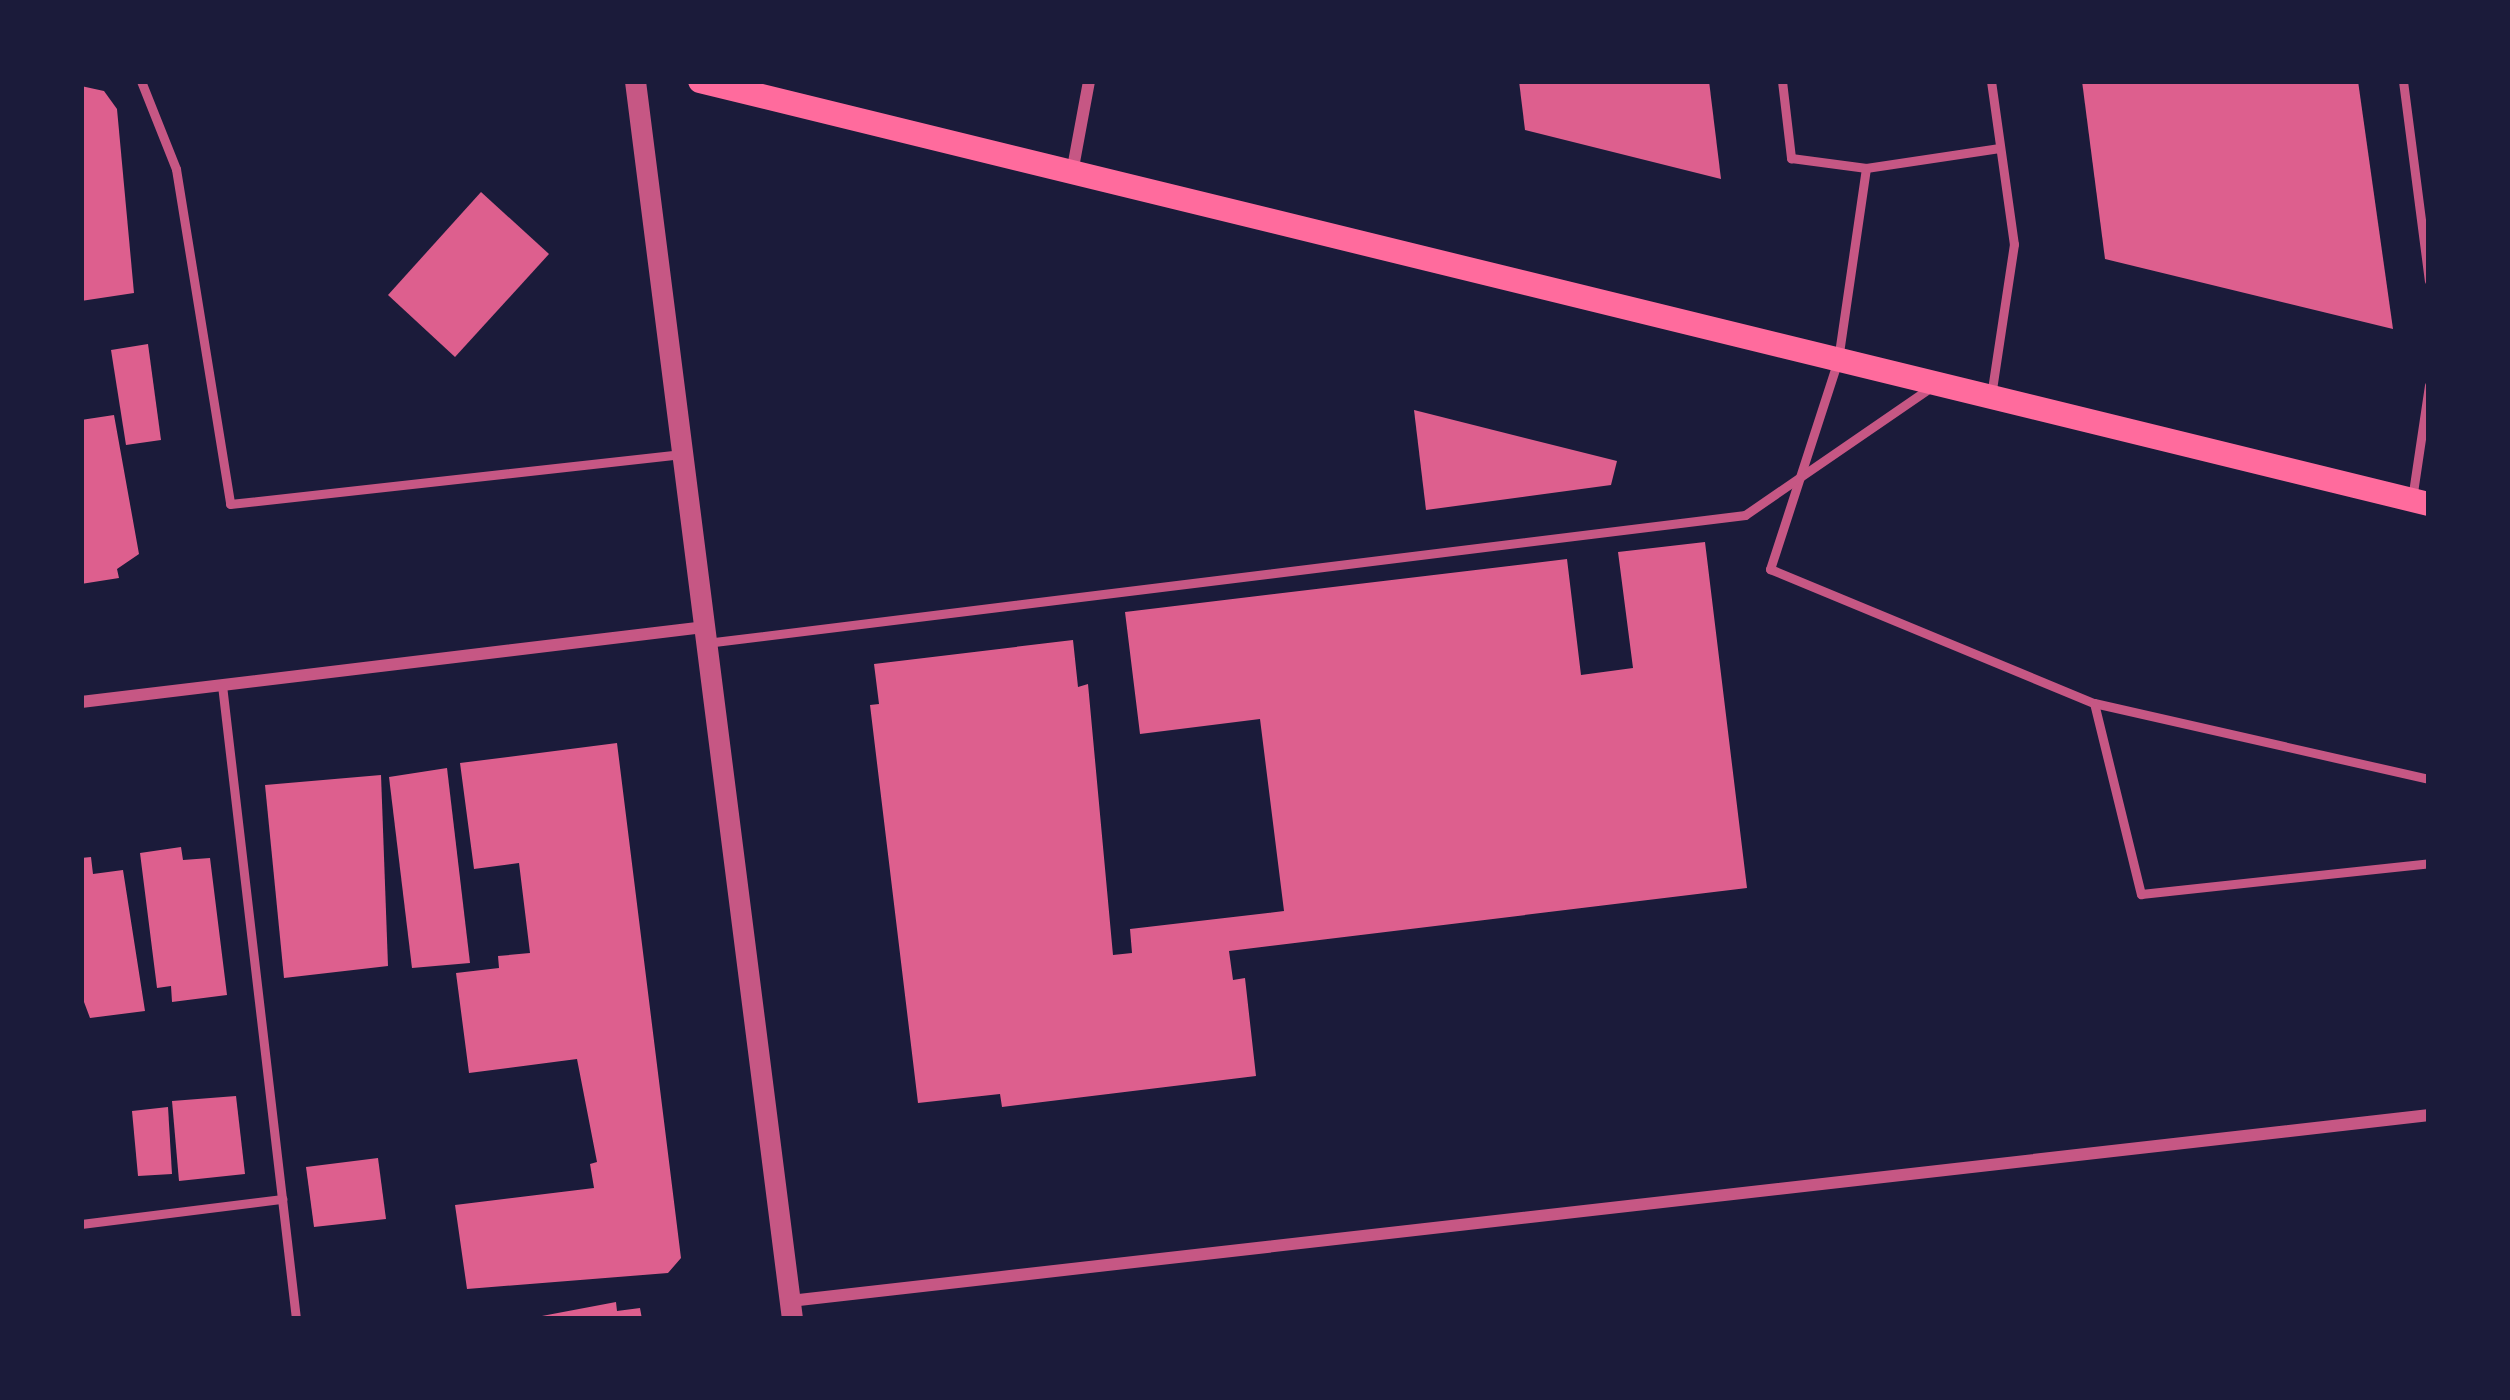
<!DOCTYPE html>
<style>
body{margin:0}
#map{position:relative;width:2510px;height:1400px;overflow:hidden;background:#1b1b3a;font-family:"Archivo Narrow",sans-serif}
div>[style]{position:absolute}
.building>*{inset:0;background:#dd5f8e}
.service>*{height:9px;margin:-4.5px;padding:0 4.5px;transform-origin:4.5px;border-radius:4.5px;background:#c65784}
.minor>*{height:12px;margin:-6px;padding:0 6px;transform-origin:6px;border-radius:6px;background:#c65784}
.tertiary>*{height:21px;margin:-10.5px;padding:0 10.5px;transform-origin:10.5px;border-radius:10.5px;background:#c65784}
.secondary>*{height:24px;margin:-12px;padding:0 12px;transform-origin:12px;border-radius:12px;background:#ff6b9d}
span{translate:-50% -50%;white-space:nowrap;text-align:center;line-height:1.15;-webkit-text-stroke:9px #1b1b3a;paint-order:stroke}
.frame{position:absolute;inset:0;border:84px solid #1b1b3a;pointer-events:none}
</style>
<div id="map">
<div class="building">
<i style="clip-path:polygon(1519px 81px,1709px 81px,1721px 179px,1525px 130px)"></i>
<i style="clip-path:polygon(2082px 81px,2358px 81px,2393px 329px,2105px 259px)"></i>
<i style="clip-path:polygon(81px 86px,104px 91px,117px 109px,134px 293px,81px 301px)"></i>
<i style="clip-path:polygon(481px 192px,549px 254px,455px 357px,388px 295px)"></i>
<i style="clip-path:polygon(148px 344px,161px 440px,126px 445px,111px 350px)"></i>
<i style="clip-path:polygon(1414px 410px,1617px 461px,1611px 485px,1426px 510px)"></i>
<i style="clip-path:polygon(114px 415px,139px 554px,117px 569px,119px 578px,81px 584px,81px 420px)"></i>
<i style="clip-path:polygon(1705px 542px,1747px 888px,1229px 951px,1233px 980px,1245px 978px,1256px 1076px,1002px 1107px,1000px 1094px,918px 1103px,870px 705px,879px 704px,874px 664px,1073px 640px,1078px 687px,1088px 684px,1113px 955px,1132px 953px,1130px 929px,1284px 911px,1260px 719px,1140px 734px,1125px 612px,1567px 559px,1581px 675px,1633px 668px,1618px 552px)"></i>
<i style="clip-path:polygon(617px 743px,681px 1258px,668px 1273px,467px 1289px,455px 1205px,594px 1188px,590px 1164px,597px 1162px,577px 1059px,469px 1073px,456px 973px,499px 968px,498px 956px,530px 953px,519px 863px,474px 869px,460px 763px)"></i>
<i style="clip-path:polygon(447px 768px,470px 963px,412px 968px,389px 777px)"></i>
<i style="clip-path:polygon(381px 775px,388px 966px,284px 978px,265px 785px)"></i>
<i style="clip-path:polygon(181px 847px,183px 860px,210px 858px,227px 995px,172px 1002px,171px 986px,157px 988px,140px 853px)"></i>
<i style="clip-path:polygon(91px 857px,93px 874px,123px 870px,145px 1011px,90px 1018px,81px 994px,81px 858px)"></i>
<i style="clip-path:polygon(236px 1096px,245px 1174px,179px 1181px,172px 1101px)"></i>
<i style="clip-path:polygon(168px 1107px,172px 1174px,138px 1176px,132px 1111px)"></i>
<i style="clip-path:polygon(378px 1158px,386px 1219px,314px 1227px,306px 1167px)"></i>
<i style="clip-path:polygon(616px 1302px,617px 1311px,640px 1308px,642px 1319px,526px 1319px)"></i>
</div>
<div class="service">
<i style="left:141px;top:81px;width:95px;rotate:68.3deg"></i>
<i style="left:176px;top:169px;width:339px;rotate:80.8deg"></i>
<i style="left:230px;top:504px;width:455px;rotate:-6.3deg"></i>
<i style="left:1782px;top:81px;width:78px;rotate:83.3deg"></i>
<i style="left:1791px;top:158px;width:76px;rotate:7.6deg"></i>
<i style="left:1866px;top:168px;width:194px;rotate:98.3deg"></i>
<i style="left:1838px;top:360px;width:220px;rotate:108deg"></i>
<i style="left:1770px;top:569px;width:351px;rotate:22.5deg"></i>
<i style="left:2094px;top:703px;width:344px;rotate:12.8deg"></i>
<i style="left:1991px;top:81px;width:165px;rotate:82deg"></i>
<i style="left:2014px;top:244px;width:154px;rotate:98.6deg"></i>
<i style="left:2403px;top:81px;width:201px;rotate:82.6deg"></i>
<i style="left:1866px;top:168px;width:135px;rotate:-8.5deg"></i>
<i style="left:2412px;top:499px;width:115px;rotate:-81.5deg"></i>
<i style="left:706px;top:643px;width:1047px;rotate:-7.02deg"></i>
<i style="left:1745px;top:515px;width:226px;rotate:-34.5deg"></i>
<i style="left:222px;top:685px;width:638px;rotate:83.34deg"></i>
<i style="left:2094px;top:703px;width:197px;rotate:76.2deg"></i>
<i style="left:2141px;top:894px;width:290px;rotate:-6.1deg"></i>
<i style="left:81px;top:1224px;width:203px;rotate:-7.1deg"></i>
</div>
<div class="minor">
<i style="left:1072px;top:173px;width:94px;rotate:-79.5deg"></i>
<i style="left:81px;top:702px;width:627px;rotate:-6.86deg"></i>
<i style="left:790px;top:1301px;width:1650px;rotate:-6.47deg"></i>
</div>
<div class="tertiary">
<i style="left:635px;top:81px;width:1248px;rotate:82.77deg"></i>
</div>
<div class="secondary">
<i style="left:700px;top:81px;width:1780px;rotate:13.75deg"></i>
</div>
<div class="frame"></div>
</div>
